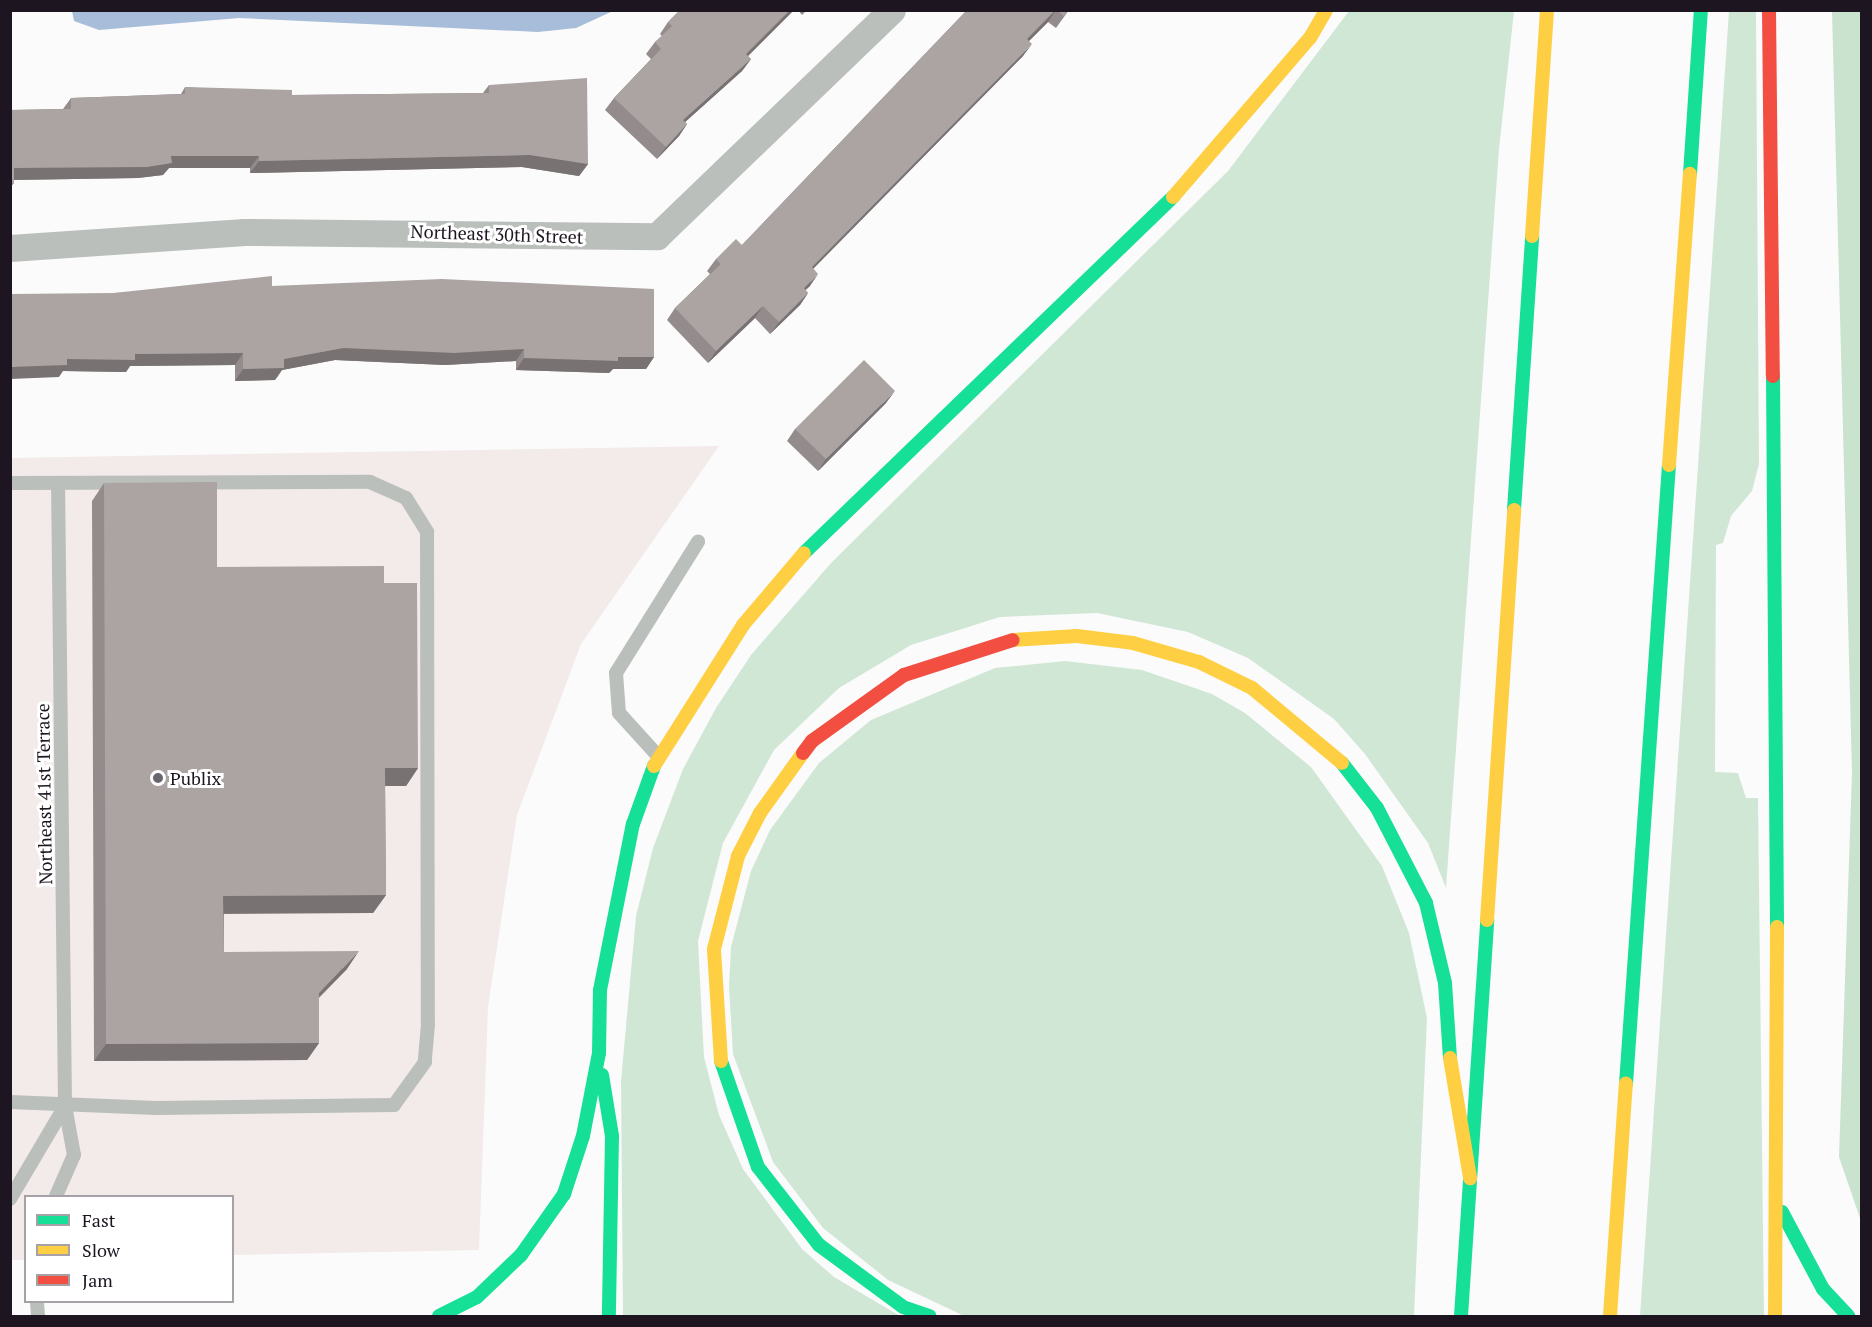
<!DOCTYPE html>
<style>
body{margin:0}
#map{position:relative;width:1872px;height:1327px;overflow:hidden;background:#fbfbfb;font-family:"PT Serif",serif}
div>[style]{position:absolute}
.commercial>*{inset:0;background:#f3eaea}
.green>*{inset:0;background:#d1e7d6}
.forest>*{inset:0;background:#c9e3cf}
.water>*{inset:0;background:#a8bdda}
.lane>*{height:14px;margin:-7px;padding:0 7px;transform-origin:7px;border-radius:7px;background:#babfbb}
.street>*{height:27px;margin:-13.5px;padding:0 13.5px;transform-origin:13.5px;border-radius:13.5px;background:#babfbb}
.fast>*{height:14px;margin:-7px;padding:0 7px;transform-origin:7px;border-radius:7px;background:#16e098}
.slow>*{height:14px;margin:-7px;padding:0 7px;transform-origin:7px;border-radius:7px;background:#ffcf43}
.jam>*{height:14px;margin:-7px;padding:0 7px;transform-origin:7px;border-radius:7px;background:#f24e42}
.wall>*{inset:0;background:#948c8c}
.shaded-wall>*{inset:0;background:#787272}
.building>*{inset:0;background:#aca3a3}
.dots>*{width:16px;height:16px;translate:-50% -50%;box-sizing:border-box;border:3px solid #fff;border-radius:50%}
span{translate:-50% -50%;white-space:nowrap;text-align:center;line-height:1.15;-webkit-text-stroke:6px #fff;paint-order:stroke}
.street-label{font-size:18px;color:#1d1520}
.poi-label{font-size:18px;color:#1d1520}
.left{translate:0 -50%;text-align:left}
.frame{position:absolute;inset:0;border:12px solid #1d1520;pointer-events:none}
.legend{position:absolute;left:24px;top:1195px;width:210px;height:108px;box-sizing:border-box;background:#fff;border:2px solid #a5a1a6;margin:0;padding:8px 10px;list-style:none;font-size:18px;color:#1d1520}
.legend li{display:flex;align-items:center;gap:12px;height:30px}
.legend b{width:30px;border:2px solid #a5a1a6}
</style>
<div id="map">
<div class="commercial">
<i style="clip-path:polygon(719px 446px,581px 644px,517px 815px,488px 1007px,479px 1250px,233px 1255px,232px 1196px,26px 1196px,25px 1260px,11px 1260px,10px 458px)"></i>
</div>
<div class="green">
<i style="clip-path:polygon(1349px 11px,1514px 11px,1499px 149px,1446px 888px,1428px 843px,1365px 754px,1334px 719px,1248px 658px,1188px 632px,1097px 613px,1000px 617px,911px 645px,839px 688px,774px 750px,723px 843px,698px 941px,704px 1057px,719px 1115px,743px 1169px,802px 1249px,834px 1277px,900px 1316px,623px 1316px,621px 1081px,636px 916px,653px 848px,683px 769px,716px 708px,751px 655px,831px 563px,1228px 171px)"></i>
<i style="clip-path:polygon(1729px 11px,1756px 11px,1759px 464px,1752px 491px,1731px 516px,1723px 543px,1716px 545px,1715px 772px,1738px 773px,1746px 798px,1758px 798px,1764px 1316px,1640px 1316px)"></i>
<i style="clip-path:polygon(1065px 661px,1142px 670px,1212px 694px,1245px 713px,1311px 767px,1382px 866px,1409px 933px,1427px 1018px,1414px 1316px,962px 1315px,888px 1280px,823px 1228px,773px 1162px,733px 1054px,729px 987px,731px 947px,751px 871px,770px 830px,819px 763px,871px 720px,995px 668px)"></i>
</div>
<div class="forest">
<i style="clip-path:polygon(1832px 11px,1862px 11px,1861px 1221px,1839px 1157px,1852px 772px)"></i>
</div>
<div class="water">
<i style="clip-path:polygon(72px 11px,72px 10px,613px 11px,576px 28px,538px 32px,239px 18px,99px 30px,74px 21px)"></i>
</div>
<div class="lane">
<i style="left:10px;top:483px;width:360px;rotate:-0.2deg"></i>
<i style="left:370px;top:482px;width:39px;rotate:24deg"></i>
<i style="left:406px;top:498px;width:40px;rotate:58deg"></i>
<i style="left:427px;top:532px;width:492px;rotate:89.9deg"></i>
<i style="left:428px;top:1024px;width:38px;rotate:95deg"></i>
<i style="left:425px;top:1062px;width:53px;rotate:125.8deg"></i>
<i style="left:394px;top:1105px;width:238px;rotate:179.3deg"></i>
<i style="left:156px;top:1108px;width:146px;rotate:-177.6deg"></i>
<i style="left:658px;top:756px;width:58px;rotate:-132.2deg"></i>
<i style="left:619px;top:713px;width:40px;rotate:-94.3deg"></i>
<i style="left:616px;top:673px;width:155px;rotate:-58deg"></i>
<i style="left:56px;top:1196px;width:45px;rotate:-66.3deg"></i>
<i style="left:74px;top:1155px;width:50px;rotate:-100.4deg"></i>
<i style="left:65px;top:1106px;width:623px;rotate:-90.64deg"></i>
<i style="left:10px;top:1199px;width:108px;rotate:-59.4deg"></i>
<i style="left:37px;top:1302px;width:14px;rotate:86deg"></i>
</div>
<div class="street">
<i style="left:10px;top:248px;width:235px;rotate:-3.9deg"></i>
<i style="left:244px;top:232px;width:413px;rotate:0.6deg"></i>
<i style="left:657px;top:236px;width:326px;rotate:-43.9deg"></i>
</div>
<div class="fast">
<i style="left:1690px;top:174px;width:164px;rotate:-86.2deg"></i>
<i style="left:1773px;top:376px;width:551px;rotate:89.58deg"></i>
<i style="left:1514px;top:510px;width:275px;rotate:-86.2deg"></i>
<i style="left:804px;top:553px;width:513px;rotate:-43.97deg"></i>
<i style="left:1342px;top:763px;width:57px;rotate:52.1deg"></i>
<i style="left:1377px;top:808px;width:107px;rotate:62.7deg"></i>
<i style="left:1426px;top:903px;width:82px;rotate:76.6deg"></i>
<i style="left:1445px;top:983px;width:75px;rotate:86.2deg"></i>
<i style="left:721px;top:1061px;width:112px;rotate:70.8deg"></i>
<i style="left:758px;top:1167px;width:99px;rotate:52deg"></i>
<i style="left:819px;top:1245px;width:104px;rotate:36.4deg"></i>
<i style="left:903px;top:1307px;width:28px;rotate:19deg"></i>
<i style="left:602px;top:1075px;width:62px;rotate:80.7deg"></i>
<i style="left:612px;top:1136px;width:180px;rotate:91deg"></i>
<i style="left:1626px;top:1084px;width:620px;rotate:-86.03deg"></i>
<i style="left:1782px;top:1212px;width:87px;rotate:62deg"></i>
<i style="left:1823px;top:1289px;width:37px;rotate:47deg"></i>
<i style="left:439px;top:1316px;width:42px;rotate:-26.6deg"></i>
<i style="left:477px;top:1297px;width:61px;rotate:-43.7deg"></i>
<i style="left:521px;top:1255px;width:75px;rotate:-54.8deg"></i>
<i style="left:564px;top:1194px;width:61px;rotate:-71.9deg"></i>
<i style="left:583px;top:1136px;width:85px;rotate:-79.1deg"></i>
<i style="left:599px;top:1053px;width:63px;rotate:-89.1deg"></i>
<i style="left:600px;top:990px;width:169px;rotate:-78.8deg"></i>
<i style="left:633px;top:824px;width:62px;rotate:-70.1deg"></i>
<i style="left:1461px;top:1316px;width:397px;rotate:-86.2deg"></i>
</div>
<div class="slow">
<i style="left:1173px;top:197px;width:210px;rotate:-49.3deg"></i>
<i style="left:1310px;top:38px;width:32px;rotate:-60deg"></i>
<i style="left:1532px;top:236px;width:226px;rotate:-86.2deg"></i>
<i style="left:1669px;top:465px;width:292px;rotate:-85.9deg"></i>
<i style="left:1013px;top:640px;width:64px;rotate:-3.6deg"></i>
<i style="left:1077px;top:636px;width:56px;rotate:7.1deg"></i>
<i style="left:1133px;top:643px;width:69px;rotate:16.1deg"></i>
<i style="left:1199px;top:662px;width:59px;rotate:26.1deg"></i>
<i style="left:1252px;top:688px;width:117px;rotate:39.8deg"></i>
<i style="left:654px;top:766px;width:167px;rotate:-57.7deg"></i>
<i style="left:743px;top:625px;width:94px;rotate:-49.7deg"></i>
<i style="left:1487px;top:920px;width:411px;rotate:-86.2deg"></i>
<i style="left:1450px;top:1058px;width:122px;rotate:80.5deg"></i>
<i style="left:721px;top:1061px;width:112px;rotate:-93.6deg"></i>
<i style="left:714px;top:949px;width:96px;rotate:-75.5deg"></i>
<i style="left:738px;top:856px;width:48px;rotate:-62.9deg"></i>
<i style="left:760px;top:813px;width:74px;rotate:-54.4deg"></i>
<i style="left:1610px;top:1316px;width:233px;rotate:-86.1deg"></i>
<i style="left:1775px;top:1316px;width:389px;rotate:-89.7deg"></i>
</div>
<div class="jam">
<i style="left:1769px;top:10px;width:366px;rotate:89.4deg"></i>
<i style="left:803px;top:753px;width:15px;rotate:-53deg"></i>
<i style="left:812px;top:741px;width:113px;rotate:-35.7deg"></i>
<i style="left:904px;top:675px;width:114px;rotate:-17.8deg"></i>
</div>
<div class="wall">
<i style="clip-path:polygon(680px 10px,794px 10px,748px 56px,751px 59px,742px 71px,685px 122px,687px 124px,679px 136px,657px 159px,605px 110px,614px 98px,651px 59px,646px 54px,655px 42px,662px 36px,660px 34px,668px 22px)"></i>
<i style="clip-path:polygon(798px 10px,807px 10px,802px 15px)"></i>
<i style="clip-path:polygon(967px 10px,1069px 10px,1056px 28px,1048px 22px,1029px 41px,1023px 56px,813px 269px,810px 286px,805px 290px,808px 293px,800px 305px,770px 334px,755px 318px,708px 363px,667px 320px,675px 308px,710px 274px,707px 271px,716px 259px,742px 245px)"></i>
<i style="clip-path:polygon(489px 85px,588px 164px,579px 176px,522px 167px,250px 173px,250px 168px,169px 168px,163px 175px,138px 178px,14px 180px,14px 183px,10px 188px,10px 110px,63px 109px,71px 98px,181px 94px,185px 87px,292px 95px,483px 93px)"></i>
<i style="clip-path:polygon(272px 286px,654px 357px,646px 369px,613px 369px,609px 373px,516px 370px,516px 361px,445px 365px,335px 360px,282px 370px,275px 380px,235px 381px,235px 365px,130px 366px,126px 372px,63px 371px,59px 377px,114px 293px)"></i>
<i style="clip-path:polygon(886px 403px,818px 471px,787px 441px,795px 429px)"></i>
<i style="clip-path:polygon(104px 483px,217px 567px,384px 583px,418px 768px,406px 786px,385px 786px,386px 895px,373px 913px,224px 913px,224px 952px,347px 969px,319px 998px,319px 1043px,307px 1060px,94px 1061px,92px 501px)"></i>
</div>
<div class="shaded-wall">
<i style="clip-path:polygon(790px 10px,794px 10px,738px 66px,746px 54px)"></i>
<i style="clip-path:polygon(1056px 10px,1048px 22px,1019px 51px,1027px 39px)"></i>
<i style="clip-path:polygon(1032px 44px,1023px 56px,803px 279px,812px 267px)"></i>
<i style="clip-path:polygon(751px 59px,742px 71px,674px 132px,683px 120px)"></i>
<i style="clip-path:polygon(687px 124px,679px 136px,657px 159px,666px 147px)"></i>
<i style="clip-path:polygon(530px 155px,588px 164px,579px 176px,522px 167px,250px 173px,259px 161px)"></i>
<i style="clip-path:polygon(171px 156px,259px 156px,250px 168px,169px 168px,163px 175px,138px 178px,10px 180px,14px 168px)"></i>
<i style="clip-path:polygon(818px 274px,810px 286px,795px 300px,804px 288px)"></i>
<i style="clip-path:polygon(808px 293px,800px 305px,770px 334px,779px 322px)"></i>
<i style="clip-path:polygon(763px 306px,755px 318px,708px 363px,716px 351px)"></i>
<i style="clip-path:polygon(343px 348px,524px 349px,516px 361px,445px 365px,335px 360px,282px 370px,275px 380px,235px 381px,243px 369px,284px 359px)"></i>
<i style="clip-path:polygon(243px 353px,235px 365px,130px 366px,126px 372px,63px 371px,59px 377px,10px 379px,10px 367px,67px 359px,135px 354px)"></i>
<i style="clip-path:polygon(618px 357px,654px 357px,646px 369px,613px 369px,609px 373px,516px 370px,524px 358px)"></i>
<i style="clip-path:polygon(895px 391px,886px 403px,818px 471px,826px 459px)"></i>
<i style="clip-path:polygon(385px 768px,418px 768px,406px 786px,373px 786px)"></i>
<i style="clip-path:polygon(386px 895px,373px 913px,211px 914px,223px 896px)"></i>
<i style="clip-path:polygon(359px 951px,347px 969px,306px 1010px,319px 993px)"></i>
<i style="clip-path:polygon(319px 1043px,307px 1060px,94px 1061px,106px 1044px)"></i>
</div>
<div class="building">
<i style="clip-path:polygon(680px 10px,790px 10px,746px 54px,751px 59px,683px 120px,687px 124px,666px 147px,614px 98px,661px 49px,655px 42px,672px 26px,668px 22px)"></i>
<i style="clip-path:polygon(967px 10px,1055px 10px,1027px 39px,1032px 44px,812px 267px,818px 274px,804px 288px,808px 293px,779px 322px,763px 306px,716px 351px,675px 308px,721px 264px,716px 259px,736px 239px,742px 245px)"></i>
<i style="clip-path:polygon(1057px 10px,1068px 10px,1064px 16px)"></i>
<i style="clip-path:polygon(587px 78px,588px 164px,530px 155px,259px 161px,259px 156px,171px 156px,172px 163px,147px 167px,14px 168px,14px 183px,10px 183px,10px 110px,71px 109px,71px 98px,185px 94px,185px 87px,292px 90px,292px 95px,489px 93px,489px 85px)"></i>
<i style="clip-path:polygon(272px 276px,272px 286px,442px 279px,654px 289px,654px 357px,618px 357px,618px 361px,524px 358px,524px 349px,454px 353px,343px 348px,284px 359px,284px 368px,243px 369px,243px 353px,135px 354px,135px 360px,67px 359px,67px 365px,10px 367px,10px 294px,114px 293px)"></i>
<i style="clip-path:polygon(864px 360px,895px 391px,826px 459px,795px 429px)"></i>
<i style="clip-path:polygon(217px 482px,217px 567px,384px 566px,384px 583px,417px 583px,418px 768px,385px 768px,386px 895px,223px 896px,224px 952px,359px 951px,319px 993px,319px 1043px,106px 1044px,104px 483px)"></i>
</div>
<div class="dots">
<i style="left:158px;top:778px;background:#6b666d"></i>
</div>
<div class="street-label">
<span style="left:497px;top:234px;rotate:2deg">Northeast 30th Street</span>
<span style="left:44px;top:794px;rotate:-91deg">Northeast 41st Terrace</span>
</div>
<div class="poi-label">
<span class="left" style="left:170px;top:778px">Publix</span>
</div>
<div class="frame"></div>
<ul class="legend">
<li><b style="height:8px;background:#16e098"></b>Fast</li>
<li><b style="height:8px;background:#ffcf43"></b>Slow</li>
<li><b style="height:8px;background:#f24e42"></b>Jam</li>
</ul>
</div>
